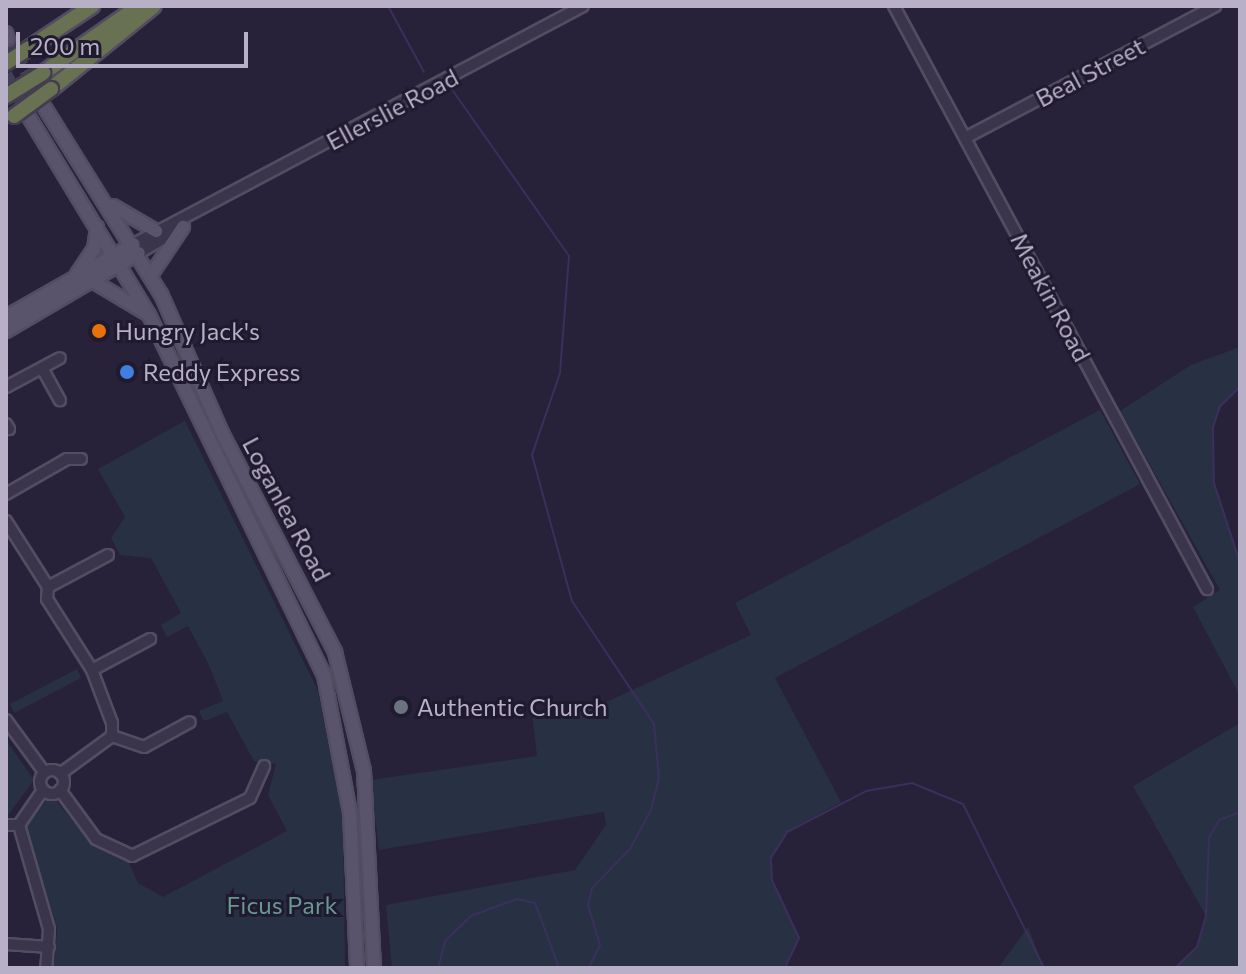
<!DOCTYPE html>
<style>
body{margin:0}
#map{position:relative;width:1246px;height:974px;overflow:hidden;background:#27213a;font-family:Commissioner,sans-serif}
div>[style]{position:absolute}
.green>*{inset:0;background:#283143}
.stream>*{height:2px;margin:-1px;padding:0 1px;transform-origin:1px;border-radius:1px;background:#3b2f5c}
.major-tunnel>*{height:12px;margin-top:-6px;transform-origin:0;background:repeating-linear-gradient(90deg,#443e56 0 12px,transparent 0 18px)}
.roads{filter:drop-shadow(2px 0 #534d62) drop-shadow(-2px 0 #534d62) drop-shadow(0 2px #534d62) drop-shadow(0 -2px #534d62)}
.minor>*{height:10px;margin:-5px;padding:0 5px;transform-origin:5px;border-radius:5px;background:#3b354b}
.minor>.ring{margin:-5px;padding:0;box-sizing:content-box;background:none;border:10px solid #3b354b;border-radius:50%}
.major>*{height:12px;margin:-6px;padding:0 6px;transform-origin:6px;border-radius:6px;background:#59536b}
.highway>*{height:14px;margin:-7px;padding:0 7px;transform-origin:7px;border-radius:7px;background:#687152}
.bridges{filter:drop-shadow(2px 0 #433d52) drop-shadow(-2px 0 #433d52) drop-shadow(0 2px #433d52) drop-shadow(0 -2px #433d52)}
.highway-bridge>*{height:14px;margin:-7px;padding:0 7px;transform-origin:7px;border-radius:7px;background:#687152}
.dots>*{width:22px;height:22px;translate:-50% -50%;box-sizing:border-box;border:4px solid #201a2f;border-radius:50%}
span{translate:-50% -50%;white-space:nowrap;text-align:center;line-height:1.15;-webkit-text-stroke:6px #201a2f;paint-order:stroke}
.street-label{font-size:24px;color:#b7b0c7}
.poi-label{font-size:24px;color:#b7b0c7}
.left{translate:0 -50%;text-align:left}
.park-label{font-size:24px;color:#669894}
.frame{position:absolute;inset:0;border:8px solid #b7b0c7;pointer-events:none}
.scale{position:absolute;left:16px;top:32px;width:232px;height:36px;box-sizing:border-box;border:4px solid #b7b0c7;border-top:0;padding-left:10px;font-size:24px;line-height:28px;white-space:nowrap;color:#b7b0c7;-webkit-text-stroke:6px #201a2f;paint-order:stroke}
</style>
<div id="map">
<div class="green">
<i style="clip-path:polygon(1240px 347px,1240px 387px,1220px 406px,1213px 428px,1214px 483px,1240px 563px,1240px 696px,1193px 607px,1220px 590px,1120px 411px,1191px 365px)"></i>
<i style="clip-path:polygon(1100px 410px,1140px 484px,775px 678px,841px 802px,787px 831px,771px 858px,772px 880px,799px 938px,785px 968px,392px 968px,386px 905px,575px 870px,606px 825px,604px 812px,379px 850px,371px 780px,537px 756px,532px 712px,598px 706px,751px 635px,735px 603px)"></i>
<i style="clip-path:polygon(185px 421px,318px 691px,343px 818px,345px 968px,35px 968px,55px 957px,57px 928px,26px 826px,47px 800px,56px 800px,90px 843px,129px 863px,138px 883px,163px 897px,287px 831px,268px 795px,276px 764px,254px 761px,227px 712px,204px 721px,199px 711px,223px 701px,209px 665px,188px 626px,167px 637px,161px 625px,181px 613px,151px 558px,120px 555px,111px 538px,125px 517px,98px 469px)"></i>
<i style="clip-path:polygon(77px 669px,81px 678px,14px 713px,10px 704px)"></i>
<i style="clip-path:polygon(1240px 723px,1240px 968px,1175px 968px,1197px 947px,1206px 916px,1133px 786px)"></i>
<i style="clip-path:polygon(6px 740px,34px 780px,6px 818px)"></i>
<i style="clip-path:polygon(1028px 927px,1044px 968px,998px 968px)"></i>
</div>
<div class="stream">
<i style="left:388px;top:6px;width:75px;rotate:61.4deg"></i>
<i style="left:451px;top:88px;width:205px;rotate:54.9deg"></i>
<i style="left:569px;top:256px;width:117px;rotate:94.4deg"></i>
<i style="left:560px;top:373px;width:87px;rotate:108.9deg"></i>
<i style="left:532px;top:455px;width:151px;rotate:74.7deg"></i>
<i style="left:572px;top:601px;width:148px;rotate:56.3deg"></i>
<i style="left:654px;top:724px;width:54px;rotate:84.7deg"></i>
<i style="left:659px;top:778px;width:33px;rotate:104deg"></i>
<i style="left:651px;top:810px;width:44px;rotate:118.3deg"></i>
<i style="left:630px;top:849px;width:54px;rotate:134.3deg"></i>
<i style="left:592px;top:888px;width:17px;rotate:103deg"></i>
<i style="left:588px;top:905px;width:42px;rotate:73.3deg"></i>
<i style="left:600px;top:945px;width:25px;rotate:116deg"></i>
<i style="left:1240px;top:387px;width:28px;rotate:136deg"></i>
<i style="left:1220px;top:406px;width:23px;rotate:108deg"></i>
<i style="left:1213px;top:428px;width:55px;rotate:89deg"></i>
<i style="left:1214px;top:483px;width:84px;rotate:72deg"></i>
<i style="left:438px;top:968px;width:28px;rotate:-75deg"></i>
<i style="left:445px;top:941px;width:36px;rotate:-44deg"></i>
<i style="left:471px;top:916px;width:49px;rotate:-20.3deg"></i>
<i style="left:517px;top:899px;width:18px;rotate:13deg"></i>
<i style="left:535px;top:903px;width:69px;rotate:69.7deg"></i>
<i style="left:785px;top:968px;width:33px;rotate:-65deg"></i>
<i style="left:799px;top:938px;width:64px;rotate:-115deg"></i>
<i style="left:772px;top:880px;width:22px;rotate:-93deg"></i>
<i style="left:771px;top:858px;width:31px;rotate:-58deg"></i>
<i style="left:787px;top:832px;width:89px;rotate:-27.4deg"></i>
<i style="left:866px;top:791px;width:47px;rotate:-9.9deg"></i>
<i style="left:912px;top:783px;width:55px;rotate:22.4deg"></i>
<i style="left:963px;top:804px;width:183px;rotate:63.7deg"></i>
<i style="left:1175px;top:968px;width:30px;rotate:-44deg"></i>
<i style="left:1197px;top:947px;width:32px;rotate:-74deg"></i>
<i style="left:1206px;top:916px;width:78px;rotate:-87.8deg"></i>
<i style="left:1209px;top:838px;width:21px;rotate:-61deg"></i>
<i style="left:1219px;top:820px;width:22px;rotate:-21deg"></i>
</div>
<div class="major-tunnel">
<i style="left:8px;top:39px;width:73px;rotate:61.3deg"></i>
<i style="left:6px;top:74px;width:46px;rotate:61.2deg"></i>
</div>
<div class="roads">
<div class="minor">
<i style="left:894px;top:6px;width:662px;rotate:61.77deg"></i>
<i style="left:965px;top:138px;width:283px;rotate:-27.8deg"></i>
<i style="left:134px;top:244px;width:508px;rotate:-27.93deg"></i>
<i style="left:139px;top:253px;width:49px;rotate:-30.8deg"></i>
<i style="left:42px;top:368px;width:37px;rotate:61deg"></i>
<i style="left:6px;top:387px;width:61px;rotate:-28.2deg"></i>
<i style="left:6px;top:424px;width:6px;rotate:59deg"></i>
<i style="left:6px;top:494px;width:70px;rotate:-29.8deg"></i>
<i style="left:67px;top:459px;width:14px"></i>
<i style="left:6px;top:521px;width:78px;rotate:57.5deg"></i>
<i style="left:48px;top:587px;width:12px;rotate:95deg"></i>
<i style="left:47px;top:599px;width:84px;rotate:57.6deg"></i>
<i style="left:92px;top:670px;width:57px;rotate:69.3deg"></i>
<i style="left:112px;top:723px;width:13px;rotate:90deg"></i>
<i style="left:112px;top:736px;width:64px;rotate:143.8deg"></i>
<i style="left:48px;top:587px;width:68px;rotate:-28.1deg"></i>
<i style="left:92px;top:670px;width:66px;rotate:-28.1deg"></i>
<i style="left:6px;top:720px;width:64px;rotate:53.8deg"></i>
<i style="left:112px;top:736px;width:34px;rotate:19deg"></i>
<i style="left:144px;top:747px;width:52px;rotate:-28.5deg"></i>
<i class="ring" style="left:40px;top:770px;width:14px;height:14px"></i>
<i style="left:43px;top:790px;width:42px;rotate:124.4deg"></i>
<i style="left:19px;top:825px;width:108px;rotate:73.9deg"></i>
<i style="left:49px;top:929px;width:39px;rotate:94deg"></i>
<i style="left:60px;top:790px;width:61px;rotate:53.7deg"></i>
<i style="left:96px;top:839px;width:40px;rotate:25deg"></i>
<i style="left:132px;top:856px;width:131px;rotate:-26.2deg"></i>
<i style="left:250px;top:798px;width:35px;rotate:-66deg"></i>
<i style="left:6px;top:825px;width:13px"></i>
<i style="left:6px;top:944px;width:43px;rotate:4deg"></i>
</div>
<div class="major">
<i style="left:6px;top:33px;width:6px;rotate:72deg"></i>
<i style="left:45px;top:108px;width:219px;rotate:58.1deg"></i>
<i style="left:161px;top:294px;width:150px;rotate:66.3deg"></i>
<i style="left:221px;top:431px;width:249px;rotate:62.7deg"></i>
<i style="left:335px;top:652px;width:122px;rotate:76.3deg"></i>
<i style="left:364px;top:771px;width:197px;rotate:87.1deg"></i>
<i style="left:29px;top:117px;width:232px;rotate:58.8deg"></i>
<i style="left:149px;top:315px;width:400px;rotate:64.1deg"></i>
<i style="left:324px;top:675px;width:139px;rotate:79.3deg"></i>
<i style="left:350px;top:812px;width:156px;rotate:87.4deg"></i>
<i style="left:113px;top:206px;width:50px;rotate:30.2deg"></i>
<i style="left:77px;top:274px;width:30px;rotate:-56deg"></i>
<i style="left:94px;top:249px;width:22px;rotate:-82deg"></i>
<i style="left:151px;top:275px;width:58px;rotate:-56.3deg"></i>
<i style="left:91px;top:280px;width:64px;rotate:31deg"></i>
<i style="left:6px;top:317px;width:147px;rotate:-29.7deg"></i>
<i style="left:6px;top:331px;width:154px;rotate:-30.4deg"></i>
</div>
<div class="highway">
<i style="left:29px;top:48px;width:76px;rotate:-33.7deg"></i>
<i style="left:43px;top:73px;width:117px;rotate:-34.9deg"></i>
<i style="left:51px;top:89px;width:132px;rotate:-38.9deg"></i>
</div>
</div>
<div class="bridges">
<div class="highway-bridge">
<i style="left:6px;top:63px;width:27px;rotate:-33deg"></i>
<i style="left:6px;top:96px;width:44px;rotate:-31.9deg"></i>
<i style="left:14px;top:116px;width:46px;rotate:-36.1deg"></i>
</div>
</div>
<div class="dots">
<i style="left:99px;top:331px;background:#e8710a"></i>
<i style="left:127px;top:372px;background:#3f7fe0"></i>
<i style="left:401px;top:707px;background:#6b7280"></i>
</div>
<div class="street-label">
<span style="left:1090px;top:72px;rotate:-28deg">Beal Street</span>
<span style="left:392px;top:109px;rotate:-28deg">Ellerslie Road</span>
<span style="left:1051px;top:297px;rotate:62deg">Meakin Road</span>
<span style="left:287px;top:509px;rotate:62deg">Loganlea Road</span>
</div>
<div class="poi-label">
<span class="left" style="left:115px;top:331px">Hungry Jack's</span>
<span class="left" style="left:143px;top:372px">Reddy Express</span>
<span class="left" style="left:417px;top:707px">Authentic Church</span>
</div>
<div class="park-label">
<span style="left:282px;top:905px">Ficus Park</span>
</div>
<div class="frame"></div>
<div class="scale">200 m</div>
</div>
